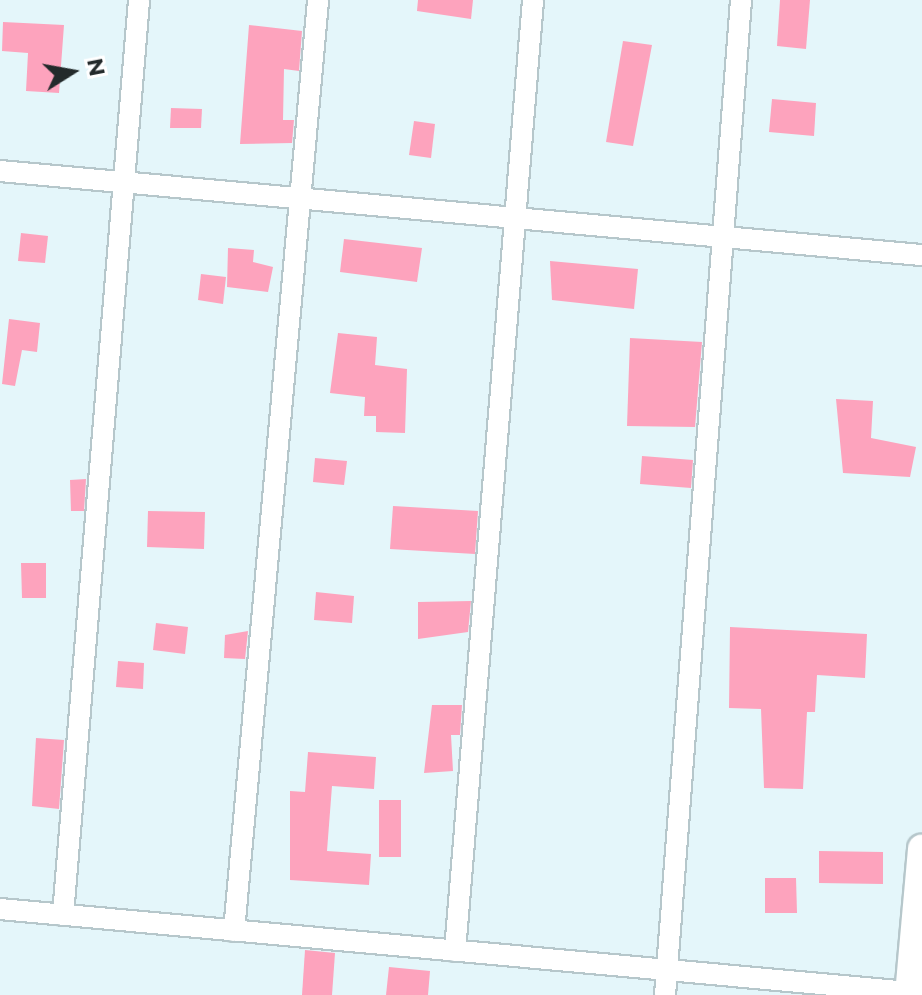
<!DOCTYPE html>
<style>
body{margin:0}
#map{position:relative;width:922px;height:995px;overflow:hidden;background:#e4f6fa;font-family:Montserrat,sans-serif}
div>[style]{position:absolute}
.building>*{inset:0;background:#fda3bd}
.roads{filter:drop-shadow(2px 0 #b6c7cb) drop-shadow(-2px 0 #b6c7cb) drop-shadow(0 2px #b6c7cb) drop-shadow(0 -2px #b6c7cb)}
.street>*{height:20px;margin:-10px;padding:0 10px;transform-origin:10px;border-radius:10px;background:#fff}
.secondary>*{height:28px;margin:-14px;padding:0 14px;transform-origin:14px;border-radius:14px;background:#fff}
span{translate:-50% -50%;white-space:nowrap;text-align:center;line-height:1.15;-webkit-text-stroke:7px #fff;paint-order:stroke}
.north{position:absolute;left:32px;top:32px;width:80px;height:80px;-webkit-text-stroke:6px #fff;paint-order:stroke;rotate:79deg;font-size:22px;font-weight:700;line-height:32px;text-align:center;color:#232a2b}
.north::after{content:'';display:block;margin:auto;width:28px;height:36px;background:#232a2b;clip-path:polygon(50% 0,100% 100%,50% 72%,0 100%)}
</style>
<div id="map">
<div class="building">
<i style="clip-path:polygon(418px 0,473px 0,471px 19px,417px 11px)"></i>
<i style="clip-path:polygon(780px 0,810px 0,806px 49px,777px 46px)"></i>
<i style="clip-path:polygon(3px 22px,64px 25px,59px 93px,26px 91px,28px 53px,2px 51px)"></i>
<i style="clip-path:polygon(249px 25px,302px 31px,299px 71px,284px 69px,283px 120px,294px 120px,292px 143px,240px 144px)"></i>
<i style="clip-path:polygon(623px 41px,652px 45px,633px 146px,606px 142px)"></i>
<i style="clip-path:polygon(772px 99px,816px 103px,814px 136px,769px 132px)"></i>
<i style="clip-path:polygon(171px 108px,202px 109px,201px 128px,170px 128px)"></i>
<i style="clip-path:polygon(414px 121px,435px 124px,431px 158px,409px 155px)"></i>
<i style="clip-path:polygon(21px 233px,48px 236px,45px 263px,18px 261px)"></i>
<i style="clip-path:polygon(344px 239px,422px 248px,417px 282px,340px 272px)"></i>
<i style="clip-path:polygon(228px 248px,254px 250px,253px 262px,273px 267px,268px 292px,227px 287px)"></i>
<i style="clip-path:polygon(550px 261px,638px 269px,634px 309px,552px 300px)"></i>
<i style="clip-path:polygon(201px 274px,226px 277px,223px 304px,198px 300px)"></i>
<i style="clip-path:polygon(9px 319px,40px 323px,37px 352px,22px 350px,15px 386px,2px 384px)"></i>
<i style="clip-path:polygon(338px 333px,377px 337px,375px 365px,407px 369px,405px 433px,376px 432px,376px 416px,364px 416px,365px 397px,330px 393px)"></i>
<i style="clip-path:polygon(630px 338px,702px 342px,695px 427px,627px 426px)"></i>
<i style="clip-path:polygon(836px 399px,873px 401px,871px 438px,916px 447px,910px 477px,843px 473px)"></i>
<i style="clip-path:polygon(642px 456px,693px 460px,691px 488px,640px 484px)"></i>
<i style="clip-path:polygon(315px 458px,347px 461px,344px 485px,313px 482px)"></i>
<i style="clip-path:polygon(86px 479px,84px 511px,71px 511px,70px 480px)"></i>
<i style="clip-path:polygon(393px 506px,478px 511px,475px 554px,390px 549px)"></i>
<i style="clip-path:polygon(148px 511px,205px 512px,204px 549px,147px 547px)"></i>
<i style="clip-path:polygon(21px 563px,46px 563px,46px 598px,22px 598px)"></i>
<i style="clip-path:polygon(316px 592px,354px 596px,352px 623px,314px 620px)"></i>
<i style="clip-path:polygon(471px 601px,468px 632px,418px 639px,418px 602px)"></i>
<i style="clip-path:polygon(156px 623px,188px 627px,185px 654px,153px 650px)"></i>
<i style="clip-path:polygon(730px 627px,867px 634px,865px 678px,817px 675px,815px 712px,807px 712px,803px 789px,764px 788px,761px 709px,729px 708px)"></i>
<i style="clip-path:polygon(248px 631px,245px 659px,224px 658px,225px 635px)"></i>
<i style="clip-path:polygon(118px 661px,144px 663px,143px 689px,116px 687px)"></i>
<i style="clip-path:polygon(432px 705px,462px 705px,460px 735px,451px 735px,453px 771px,424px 773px)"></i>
<i style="clip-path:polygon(36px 738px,64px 740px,59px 809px,32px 806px)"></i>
<i style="clip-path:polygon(308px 752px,376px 757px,374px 789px,332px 786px,327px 851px,371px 854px,369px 885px,290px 880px,290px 791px,305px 792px)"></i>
<i style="clip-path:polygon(379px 800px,401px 800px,401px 857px,379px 857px)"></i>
<i style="clip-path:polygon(819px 851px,883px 852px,883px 884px,819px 883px)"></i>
<i style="clip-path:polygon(765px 878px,796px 878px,797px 913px,765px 913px)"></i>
<i style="clip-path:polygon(305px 950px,335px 953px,332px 995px,302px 995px)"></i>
<i style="clip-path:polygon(389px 967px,430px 971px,428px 995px,386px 995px)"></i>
</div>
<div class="roads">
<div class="street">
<i style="left:0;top:171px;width:926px;rotate:5.21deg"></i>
<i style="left:0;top:909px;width:924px;rotate:5.22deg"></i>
<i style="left:63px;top:915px;width:918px;rotate:-85.25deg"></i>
<i style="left:234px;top:931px;width:935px;rotate:-84.84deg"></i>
<i style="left:455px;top:951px;width:954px;rotate:-85.31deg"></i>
<i style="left:665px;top:995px;width:998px;rotate:-85.63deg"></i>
</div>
<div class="secondary">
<i style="left:909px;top:995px;width:147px;rotate:-84.9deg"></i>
</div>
</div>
<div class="north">N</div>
</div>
